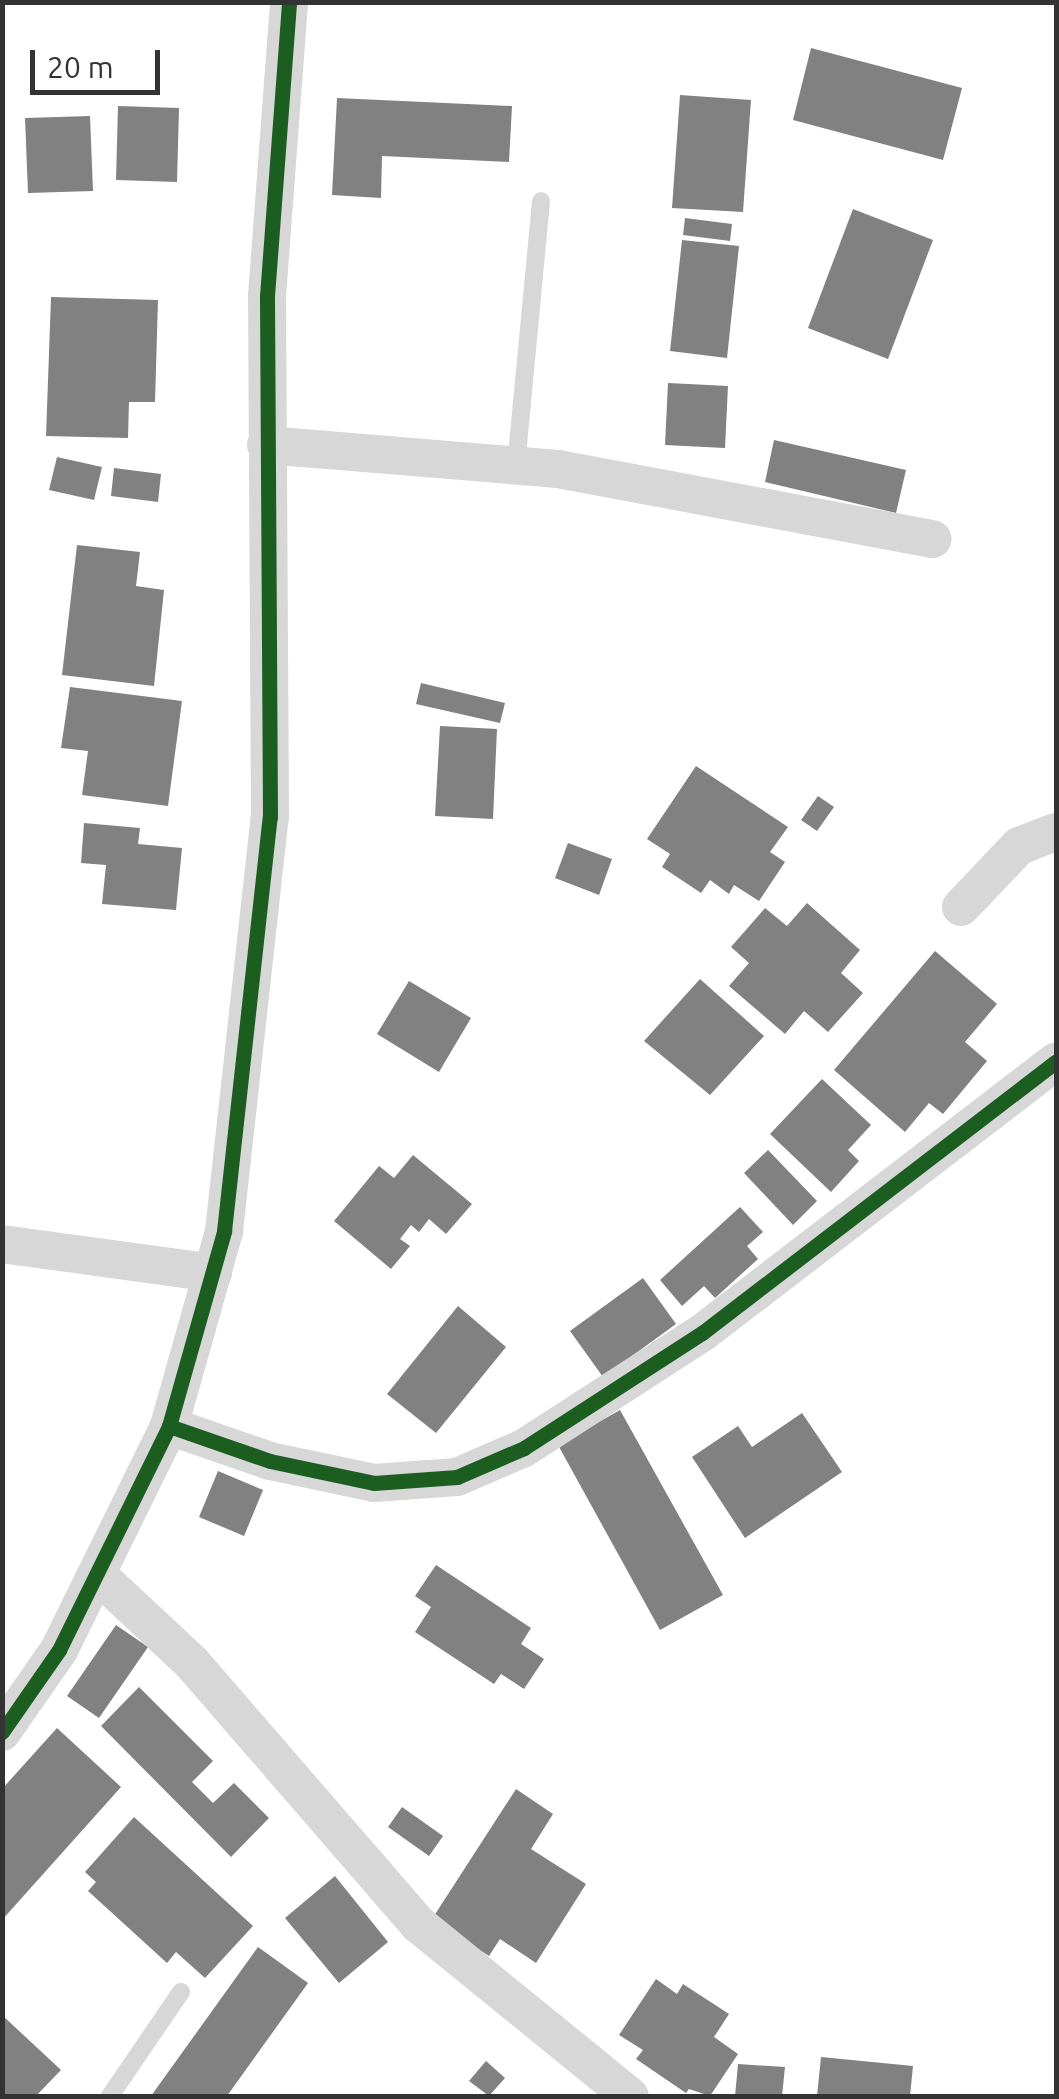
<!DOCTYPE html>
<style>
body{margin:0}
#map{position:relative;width:1059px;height:2099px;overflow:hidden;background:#fff;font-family:Ubuntu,sans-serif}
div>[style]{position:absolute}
.building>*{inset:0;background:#818181}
.lane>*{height:18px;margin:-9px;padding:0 9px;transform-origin:9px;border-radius:9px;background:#d7d7d7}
.street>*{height:38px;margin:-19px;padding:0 19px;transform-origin:19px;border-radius:19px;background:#d7d7d7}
.cycleway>*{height:15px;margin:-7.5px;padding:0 7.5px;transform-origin:7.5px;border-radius:7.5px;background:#1b5e20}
span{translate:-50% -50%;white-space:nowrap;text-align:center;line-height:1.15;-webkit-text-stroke:10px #fff;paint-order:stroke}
.frame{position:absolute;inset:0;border:5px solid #333;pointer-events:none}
.scale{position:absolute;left:30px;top:50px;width:130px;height:45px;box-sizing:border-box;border:5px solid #333;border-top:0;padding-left:12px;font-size:30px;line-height:35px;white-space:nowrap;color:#333;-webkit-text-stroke:8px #fff;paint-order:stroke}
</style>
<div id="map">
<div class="building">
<i style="clip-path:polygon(811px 48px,962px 88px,943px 160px,793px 120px)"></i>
<i style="clip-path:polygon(680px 95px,751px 100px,743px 212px,672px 208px)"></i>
<i style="clip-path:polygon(337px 98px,512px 106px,509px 162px,382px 156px,381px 198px,332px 195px)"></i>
<i style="clip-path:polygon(118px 106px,179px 108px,177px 182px,116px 180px)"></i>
<i style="clip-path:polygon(90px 116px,93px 191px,28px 193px,25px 118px)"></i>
<i style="clip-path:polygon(853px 209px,933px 240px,888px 359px,808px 328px)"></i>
<i style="clip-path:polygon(685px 218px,732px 224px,730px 241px,683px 235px)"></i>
<i style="clip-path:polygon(682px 240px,739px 246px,727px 358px,670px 351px)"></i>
<i style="clip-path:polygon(51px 297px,158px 300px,155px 402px,129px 402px,128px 438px,46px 436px)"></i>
<i style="clip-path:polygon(668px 383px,728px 386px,725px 448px,665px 445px)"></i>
<i style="clip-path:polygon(774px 440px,906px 470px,896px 513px,765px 482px)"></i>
<i style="clip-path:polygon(57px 457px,102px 467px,94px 500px,49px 490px)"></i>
<i style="clip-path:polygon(114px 468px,161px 474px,158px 502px,111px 496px)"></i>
<i style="clip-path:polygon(77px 545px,140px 552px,136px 586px,164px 590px,154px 686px,62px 675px)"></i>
<i style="clip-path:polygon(421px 683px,505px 703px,500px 723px,416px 704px)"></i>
<i style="clip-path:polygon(70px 687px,182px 701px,168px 806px,82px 795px,88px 751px,61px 748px)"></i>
<i style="clip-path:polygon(440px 726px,497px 729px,493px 819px,435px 816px)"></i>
<i style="clip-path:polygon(696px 766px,788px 827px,770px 852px,785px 862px,759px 901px,734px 885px,729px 894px,710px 880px,701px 893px,662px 867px,670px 854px,647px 839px)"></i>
<i style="clip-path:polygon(818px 796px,834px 807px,817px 831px,801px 820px)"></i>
<i style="clip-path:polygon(84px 823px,140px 828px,138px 844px,182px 848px,176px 910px,102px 904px,106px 865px,81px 863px)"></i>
<i style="clip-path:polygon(568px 843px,612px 859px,599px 895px,555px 878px)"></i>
<i style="clip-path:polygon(807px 903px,860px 950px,841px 973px,863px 993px,828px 1032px,804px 1011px,785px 1034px,729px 986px,749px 963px,731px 947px,765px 908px,787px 926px)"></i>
<i style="clip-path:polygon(935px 951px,997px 1004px,965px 1042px,987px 1061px,943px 1114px,929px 1103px,905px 1132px,834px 1070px)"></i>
<i style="clip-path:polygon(700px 979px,764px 1036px,710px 1095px,644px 1041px)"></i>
<i style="clip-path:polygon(409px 981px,471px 1018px,439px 1072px,377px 1034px)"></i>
<i style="clip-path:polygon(822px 1079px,871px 1125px,848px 1150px,859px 1161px,831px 1192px,770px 1134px)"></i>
<i style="clip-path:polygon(768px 1150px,817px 1201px,793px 1225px,744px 1173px)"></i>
<i style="clip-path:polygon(413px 1155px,472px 1204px,446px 1234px,429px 1219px,419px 1232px,411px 1225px,400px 1239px,410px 1246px,391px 1269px,334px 1221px,379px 1166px,394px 1178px)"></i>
<i style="clip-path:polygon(740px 1207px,763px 1232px,747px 1246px,758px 1259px,715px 1298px,704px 1286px,682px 1306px,660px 1280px)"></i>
<i style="clip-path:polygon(643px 1278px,676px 1324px,603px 1377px,570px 1331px)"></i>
<i style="clip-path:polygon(458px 1306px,506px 1347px,436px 1433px,387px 1394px)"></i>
<i style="clip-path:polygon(620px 1410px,723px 1595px,660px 1630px,558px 1445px)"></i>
<i style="clip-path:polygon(802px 1413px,842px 1472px,745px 1538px,692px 1457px,738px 1426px,752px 1447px)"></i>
<i style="clip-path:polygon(218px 1471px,263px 1490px,244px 1536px,199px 1517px)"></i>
<i style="clip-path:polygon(436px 1565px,531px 1628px,521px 1644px,544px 1659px,524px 1689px,501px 1674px,494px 1684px,415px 1632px,431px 1607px,415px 1596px)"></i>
<i style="clip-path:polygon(116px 1625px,148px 1647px,99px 1718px,67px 1696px)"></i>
<i style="clip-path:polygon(139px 1687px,213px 1761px,192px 1782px,213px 1803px,234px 1783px,269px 1818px,231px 1857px,101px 1726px)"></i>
<i style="clip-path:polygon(57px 1728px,121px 1787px,2px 1920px,2px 1789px)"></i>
<i style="clip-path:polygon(516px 1789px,553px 1814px,531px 1849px,586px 1884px,536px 1963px,500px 1939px,489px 1956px,432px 1919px)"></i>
<i style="clip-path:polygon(402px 1807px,443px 1836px,429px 1856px,388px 1827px)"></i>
<i style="clip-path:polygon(134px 1817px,253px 1926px,205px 1978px,176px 1952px,167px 1963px,88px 1891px,96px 1882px,85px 1872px)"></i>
<i style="clip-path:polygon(335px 1876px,388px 1942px,339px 1983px,285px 1918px)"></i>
<i style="clip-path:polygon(258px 1947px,308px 1983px,227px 2096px,151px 2096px)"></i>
<i style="clip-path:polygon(656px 1979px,677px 1994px,683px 1984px,729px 2014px,714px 2037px,738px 2054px,710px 2096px,689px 2089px,686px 2093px,636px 2059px,643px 2050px,619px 2035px)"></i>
<i style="clip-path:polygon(2px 2015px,61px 2070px,36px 2096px,2px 2096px)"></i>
<i style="clip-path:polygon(821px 2057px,913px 2066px,910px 2096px,817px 2096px)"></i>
<i style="clip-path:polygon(486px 2061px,505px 2078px,489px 2096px,469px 2081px)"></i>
<i style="clip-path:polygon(738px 2064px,785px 2067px,782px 2096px,735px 2096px)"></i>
</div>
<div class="lane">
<i style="left:516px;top:466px;width:266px;rotate:-84.6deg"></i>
<i style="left:110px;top:2096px;width:126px;rotate:-55.7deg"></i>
</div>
<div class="street">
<i style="left:266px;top:445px;width:293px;rotate:4.7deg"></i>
<i style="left:558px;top:469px;width:381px;rotate:10.6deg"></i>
<i style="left:961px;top:907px;width:84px;rotate:-46.4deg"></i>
<i style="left:1019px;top:846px;width:40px;rotate:-21deg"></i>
<i style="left:2px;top:1244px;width:213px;rotate:7.8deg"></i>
<i style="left:169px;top:1426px;width:107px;rotate:19.1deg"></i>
<i style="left:270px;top:1461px;width:106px;rotate:11.9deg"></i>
<i style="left:374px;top:1483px;width:83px;rotate:-4.1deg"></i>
<i style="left:457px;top:1477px;width:73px;rotate:-23.4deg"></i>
<i style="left:524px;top:1448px;width:212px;rotate:-32.9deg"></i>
<i style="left:702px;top:1333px;width:446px;rotate:-37.5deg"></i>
<i style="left:97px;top:1574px;width:130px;rotate:43.1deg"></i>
<i style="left:192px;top:1663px;width:345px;rotate:49.1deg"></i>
<i style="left:418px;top:1924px;width:273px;rotate:39.1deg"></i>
<i style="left:2px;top:1732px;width:100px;rotate:-55.2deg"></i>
<i style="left:59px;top:1650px;width:250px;rotate:-63.8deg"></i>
<i style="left:169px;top:1426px;width:203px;rotate:-74.2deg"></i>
<i style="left:224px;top:1231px;width:417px;rotate:-83.7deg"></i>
<i style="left:270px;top:817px;width:521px;rotate:-90.33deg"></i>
<i style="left:267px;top:296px;width:295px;rotate:-85.7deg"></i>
</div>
<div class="cycleway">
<i style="left:169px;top:1426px;width:107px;rotate:19.1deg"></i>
<i style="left:270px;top:1461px;width:106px;rotate:11.9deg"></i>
<i style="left:374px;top:1483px;width:83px;rotate:-4.1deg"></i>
<i style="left:457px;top:1477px;width:73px;rotate:-23.4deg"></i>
<i style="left:524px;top:1448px;width:212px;rotate:-32.9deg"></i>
<i style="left:702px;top:1333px;width:446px;rotate:-37.5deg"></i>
<i style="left:2px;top:1732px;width:100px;rotate:-55.2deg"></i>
<i style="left:59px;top:1650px;width:250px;rotate:-63.8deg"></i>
<i style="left:169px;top:1426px;width:203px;rotate:-74.2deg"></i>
<i style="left:224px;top:1231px;width:417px;rotate:-83.7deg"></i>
<i style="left:270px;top:817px;width:521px;rotate:-90.33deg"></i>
<i style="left:267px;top:296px;width:295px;rotate:-85.7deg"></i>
</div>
<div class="frame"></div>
<div class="scale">20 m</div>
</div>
